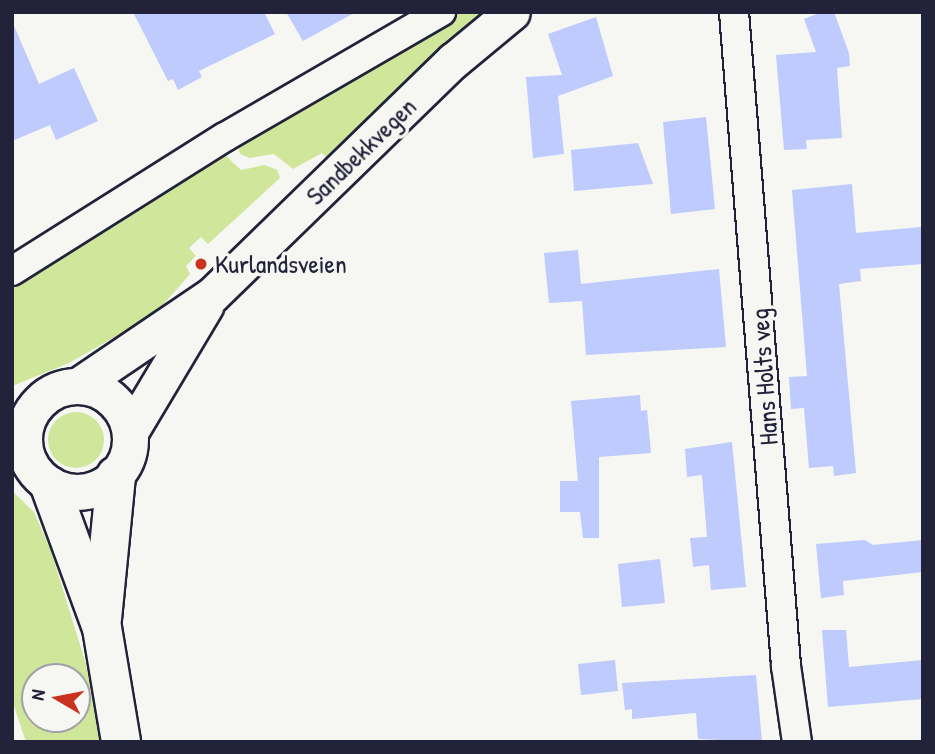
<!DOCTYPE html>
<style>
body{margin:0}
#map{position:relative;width:935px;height:754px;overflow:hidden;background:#f6f6f2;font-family:"Patrick Hand",sans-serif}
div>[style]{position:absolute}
.green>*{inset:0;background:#d0e69b}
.round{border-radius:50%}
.building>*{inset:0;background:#becbfc}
.roads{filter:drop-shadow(2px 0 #22223b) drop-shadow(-2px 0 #22223b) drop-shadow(0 2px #22223b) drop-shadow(0 -2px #22223b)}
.minor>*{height:28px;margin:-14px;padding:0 14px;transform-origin:14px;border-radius:14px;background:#f6f6f2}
.major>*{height:35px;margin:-17.5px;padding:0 17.5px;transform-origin:17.5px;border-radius:17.5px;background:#f6f6f2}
.major>.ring{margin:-17.5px;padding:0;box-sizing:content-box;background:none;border:35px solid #f6f6f2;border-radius:50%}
.highway>*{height:38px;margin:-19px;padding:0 19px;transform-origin:19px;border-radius:19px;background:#f6f6f2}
.dots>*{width:19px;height:19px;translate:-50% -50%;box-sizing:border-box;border:4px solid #f6f6f2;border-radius:50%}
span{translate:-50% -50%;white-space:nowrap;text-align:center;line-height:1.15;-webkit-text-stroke:7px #f6f6f2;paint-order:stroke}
.street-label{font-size:26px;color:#22223b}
.poi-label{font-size:26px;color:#22223b}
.left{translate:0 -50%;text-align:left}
.frame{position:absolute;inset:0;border:14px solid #22223b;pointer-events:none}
.north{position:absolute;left:21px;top:663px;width:70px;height:70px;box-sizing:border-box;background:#f6f6f2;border:2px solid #a1a1a9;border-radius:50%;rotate:280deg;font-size:19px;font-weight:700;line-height:28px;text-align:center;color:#22223b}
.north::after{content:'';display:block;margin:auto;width:24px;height:32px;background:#c8321e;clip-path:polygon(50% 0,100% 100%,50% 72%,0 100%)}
</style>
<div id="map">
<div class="green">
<i style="clip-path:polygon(456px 12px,486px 12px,329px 160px,322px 153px,293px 169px,274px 154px,250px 158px,240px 154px,237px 143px)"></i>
<i style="clip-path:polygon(223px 153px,241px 170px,265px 165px,277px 170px,280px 178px,208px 244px,201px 237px,189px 248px,196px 256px,186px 266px,190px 274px,155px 314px,69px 363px,12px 386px,12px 287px)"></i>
<i class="round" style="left:48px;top:412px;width:56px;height:56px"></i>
<i style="clip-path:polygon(evenodd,12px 491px,34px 512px,51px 551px,85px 661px,102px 742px,26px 742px,12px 700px,12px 491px,35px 677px,77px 677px,77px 719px,35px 719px,35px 677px)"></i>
</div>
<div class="building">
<i style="clip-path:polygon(133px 12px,264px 12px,275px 34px,199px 71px,202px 77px,178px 90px,173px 79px,168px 81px)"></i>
<i style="clip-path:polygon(286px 12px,356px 12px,303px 41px)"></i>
<i style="clip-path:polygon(822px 12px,834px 12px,849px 53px,850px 66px,837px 68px,842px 138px,806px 140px,807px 149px,784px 150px,776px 55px,816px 52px,804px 19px)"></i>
<i style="clip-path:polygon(596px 17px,613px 76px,558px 96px,564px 154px,533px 158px,526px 77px,562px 75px,548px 34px)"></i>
<i style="clip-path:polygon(12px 21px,39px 84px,74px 68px,98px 121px,56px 140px,50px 125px,12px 141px)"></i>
<i style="clip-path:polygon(706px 117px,715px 209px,671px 214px,663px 122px)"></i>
<i style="clip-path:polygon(638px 143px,653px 184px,574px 191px,571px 150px)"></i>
<i style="clip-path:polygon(852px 184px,856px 233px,921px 227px,923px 264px,860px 269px,861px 281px,839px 284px,856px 473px,834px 476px,833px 466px,809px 468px,804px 408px,791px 409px,789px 377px,807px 376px,792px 190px)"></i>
<i style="clip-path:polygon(578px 250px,581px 284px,719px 269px,726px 347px,586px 355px,582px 301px,549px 303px,544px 253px)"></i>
<i style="clip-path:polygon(640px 395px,641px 411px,647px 410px,651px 453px,599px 457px,599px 538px,583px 538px,580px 512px,560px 512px,560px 481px,578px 481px,571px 401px)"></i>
<i style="clip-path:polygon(732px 442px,746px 587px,711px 590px,709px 565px,693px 567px,690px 538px,707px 537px,702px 475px,687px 477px,685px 449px)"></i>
<i style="clip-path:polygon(865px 540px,873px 545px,923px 540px,923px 572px,843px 581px,844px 595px,821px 598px,816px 544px)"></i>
<i style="clip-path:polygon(660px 559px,665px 603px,622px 607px,618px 564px)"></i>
<i style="clip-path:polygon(822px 630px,846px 630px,849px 667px,923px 660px,923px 699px,828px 707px)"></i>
<i style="clip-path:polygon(615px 660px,618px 691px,581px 695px,578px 664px)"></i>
<i style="clip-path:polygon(756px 675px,762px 742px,698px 739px,696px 713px,632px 719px,632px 709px,625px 710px,622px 683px)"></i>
</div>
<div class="roads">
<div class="minor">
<i style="left:734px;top:12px;width:656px;rotate:85.45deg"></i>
<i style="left:786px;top:666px;width:77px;rotate:81.8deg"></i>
<i style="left:12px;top:271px;width:252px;rotate:-32.2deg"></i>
<i style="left:225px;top:137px;width:250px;rotate:-30.1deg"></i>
</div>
<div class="major">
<i style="left:79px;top:385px;width:161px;rotate:-34.1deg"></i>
<i style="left:212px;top:295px;width:337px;rotate:-44.2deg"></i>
<i style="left:454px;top:60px;width:75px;rotate:-39.6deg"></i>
<i class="ring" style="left:24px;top:386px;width:71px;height:71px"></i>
<i style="left:130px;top:432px;width:147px;rotate:-59.2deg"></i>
</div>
<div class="highway">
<i style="left:50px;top:486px;width:151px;rotate:69.9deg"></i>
<i style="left:102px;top:628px;width:116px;rotate:80.5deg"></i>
<i style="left:102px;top:619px;width:144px;rotate:-84.4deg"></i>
</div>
</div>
<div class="dots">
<i style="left:201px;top:264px;background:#c8321e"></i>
</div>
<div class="street-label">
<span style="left:361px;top:151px;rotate:-44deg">Sandbekkvegen</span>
<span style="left:764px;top:377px;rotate:-94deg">Hans Holts veg</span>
</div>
<div class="poi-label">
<span class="left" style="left:215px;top:264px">Kurlandsveien</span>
</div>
<div class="frame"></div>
<div class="north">N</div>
</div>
